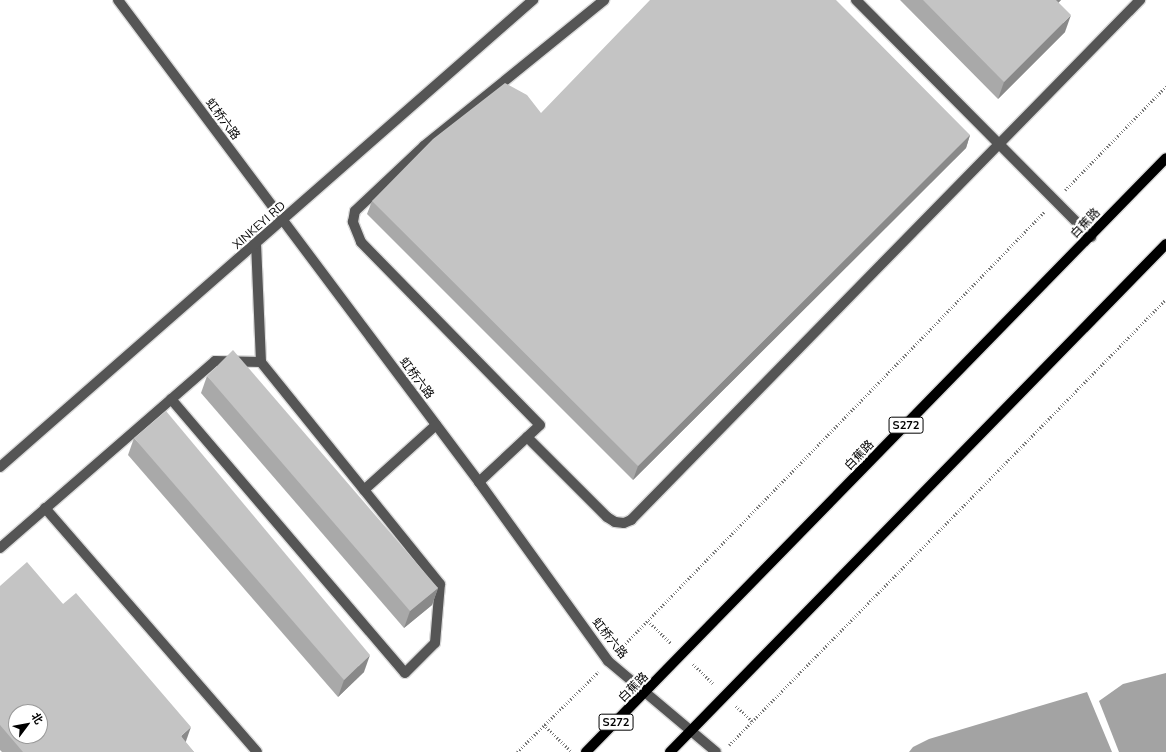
<!DOCTYPE html>
<meta charset="utf-8">
<style>
body{margin:0}
#map{position:relative;width:1166px;height:752px;overflow:hidden;background:#fff;font-family:Mulish,"Noto Sans SC",sans-serif}
div>[style]{position:absolute}
.water>*{inset:0;background:#a3a3a3}
.path>*{height:2.5px;margin-top:-1.25px;transform-origin:0;background:repeating-linear-gradient(90deg,#777 0 1px,transparent 0 3px)}
.roads{filter:drop-shadow(1px 0 #dbdbdb) drop-shadow(-1px 0 #dbdbdb) drop-shadow(0 1px #dbdbdb) drop-shadow(0 -1px #dbdbdb)}
.minor>*{height:10px;margin:-5px;padding:0 5px;transform-origin:5px;border-radius:5px;background:#555}
.major>*{height:10px;margin:-5px;padding:0 5px;transform-origin:5px;border-radius:5px;background:#000}
.wall>*{inset:0;background:#a9a9a9}
.shaded-wall>*{inset:0;background:#898989}
.building>*{inset:0;background:#c4c4c4}
span{translate:-50% -50%;white-space:nowrap;text-align:center;line-height:1.15;-webkit-text-stroke:4px #fff;paint-order:stroke}
.shield-label span{padding:1px 3px;background:#fff;border:1px solid;border-radius:3px;-webkit-text-stroke-width:0}
.shield-label{font-size:11px;color:#000;font-weight:700}
.street-label{font-size:12px;color:#000}
.north{position:absolute;left:8px;top:704px;width:40px;height:40px;box-sizing:border-box;background:#fff;border:1px solid #999;border-radius:50%;rotate:58deg;font-size:11px;font-weight:700;line-height:16px;text-align:center;color:#000}
.north::after{content:'';display:block;margin:auto;width:14px;height:18px;background:#000;clip-path:polygon(50% 0,100% 100%,50% 72%,0 100%)}
</style>
<div id="map">
<div class="water">
<i style="clip-path:polygon(1166px 673px,1166px 752px,1119px 752px,1099px 701px,1123px 684px)"></i>
<i style="clip-path:polygon(1087px 692px,1112px 752px,909px 752px,913px 747px,929px 739px)"></i>
</div>
<div class="path">
<i style="left:1065px;top:190px;width:145px;rotate:-45.8deg"></i>
<i style="left:648px;top:621px;width:32px;rotate:44deg"></i>
<i style="left:619px;top:650px;width:612px;rotate:-45.86deg"></i>
<i style="left:693px;top:664px;width:29px;rotate:44deg"></i>
<i style="left:736px;top:706px;width:22px;rotate:43deg"></i>
<i style="left:544px;top:725px;width:37px;rotate:44deg"></i>
<i style="left:729px;top:745px;width:624px;rotate:-45.58deg"></i>
<i style="left:517px;top:752px;width:114px;rotate:-44.6deg"></i>
</div>
<div class="roads">
<div class="minor">
<i style="left:118px;top:0;width:602px;rotate:53.17deg"></i>
<i style="left:479px;top:482px;width:221px;rotate:54.2deg"></i>
<i style="left:608px;top:661px;width:141px;rotate:40.1deg"></i>
<i style="left:856px;top:0;width:334px;rotate:45.2deg"></i>
<i style="left:171px;top:399px;width:360px;rotate:49.5deg"></i>
<i style="left:405px;top:673px;width:42px;rotate:-45deg"></i>
<i style="left:435px;top:643px;width:59px;rotate:-85.2deg"></i>
<i style="left:440px;top:584px;width:285px;rotate:-128.9deg"></i>
<i style="left:261px;top:362px;width:117px;rotate:-92.4deg"></i>
<i style="left:527px;top:437px;width:113px;rotate:45deg"></i>
<i style="left:607px;top:517px;width:9px;rotate:32deg"></i>
<i style="left:615px;top:522px;width:9px;rotate:6deg"></i>
<i style="left:624px;top:523px;width:8px;rotate:-23deg"></i>
<i style="left:631px;top:520px;width:728px;rotate:-45.61deg"></i>
<i style="left:0;top:467px;width:709px;rotate:-41.22deg"></i>
<i style="left:479px;top:482px;width:83px;rotate:-43.1deg"></i>
<i style="left:540px;top:425px;width:256px;rotate:-134.4deg"></i>
<i style="left:361px;top:242px;width:22px;rotate:-112deg"></i>
<i style="left:353px;top:222px;width:11px;rotate:-80deg"></i>
<i style="left:355px;top:211px;width:95px;rotate:-43.3deg"></i>
<i style="left:424px;top:146px;width:232px;rotate:-39deg"></i>
<i style="left:364px;top:490px;width:97px;rotate:-42.1deg"></i>
<i style="left:45px;top:508px;width:323px;rotate:49deg"></i>
<i style="left:0;top:548px;width:285px;rotate:-41deg"></i>
<i style="left:215px;top:361px;width:46px;rotate:1.2deg"></i>
</div>
<div class="major">
<i style="left:586px;top:752px;width:830px;rotate:-45.68deg"></i>
<i style="left:670px;top:752px;width:710px;rotate:-45.68deg"></i>
</div>
</div>
<div class="wall">
<i style="clip-path:polygon(900px 0,1061px 0,1058px 3px,1065px 32px,998px 99px)"></i>
<i style="clip-path:polygon(541px 113px,970px 135px,966px 148px,633px 480px,367px 214px,372px 201px)"></i>
<i style="clip-path:polygon(207px 376px,438px 588px,432px 605px,404px 628px,201px 393px)"></i>
<i style="clip-path:polygon(134px 438px,364px 672px,338px 697px,128px 455px)"></i>
<i style="clip-path:polygon(0 586px,63px 604px,194px 752px,2px 752px,0 750px)"></i>
</div>
<div class="shaded-wall">
<i style="clip-path:polygon(1052px 0,1061px 0,1047px 14px)"></i>
<i style="clip-path:polygon(1071px 15px,1065px 32px,998px 99px,1004px 82px)"></i>
<i style="clip-path:polygon(970px 135px,966px 148px,633px 480px,638px 466px)"></i>
<i style="clip-path:polygon(438px 588px,432px 605px,404px 628px,410px 611px)"></i>
<i style="clip-path:polygon(370px 655px,364px 672px,338px 697px,344px 680px)"></i>
<i style="clip-path:polygon(191px 727px,185px 744px,181px 736px)"></i>
</div>
<div class="building">
<i style="clip-path:polygon(650px 0,836px 0,970px 135px,638px 466px,372px 201px,433px 139px,505px 83px,527px 95px,541px 113px)"></i>
<i style="clip-path:polygon(923px 0,1056px 0,1071px 15px,1004px 82px)"></i>
<i style="clip-path:polygon(233px 350px,438px 588px,410px 611px,207px 376px)"></i>
<i style="clip-path:polygon(166px 411px,370px 655px,344px 680px,134px 438px)"></i>
<i style="clip-path:polygon(evenodd,27px 562px,63px 604px,76px 593px,191px 727px,181px 736px,194px 752px,23px 752px,0 725px,0 586px,27px 562px,16px 712px,40px 712px,40px 736px,16px 736px,16px 712px)"></i>
</div>
<div class="shield-label">
<span style="left:906px;top:425px">S272</span>
<span style="left:616px;top:722px">S272</span>
</div>
<div class="street-label">
<span style="left:223px;top:119px;rotate:53deg">虹桥六路</span>
<span style="left:1085px;top:223px;rotate:-46deg">白蕉路</span>
<span style="left:259px;top:225px;rotate:-41deg">XINKEYI RD</span>
<span style="left:417px;top:378px;rotate:53deg">虹桥六路</span>
<span style="left:859px;top:455px;rotate:-46deg">白蕉路</span>
<span style="left:610px;top:638px;rotate:51deg">虹桥六路</span>
<span style="left:633px;top:687px;rotate:-45deg">白蕉路</span>
</div>
<div class="north">北</div>
</div>
